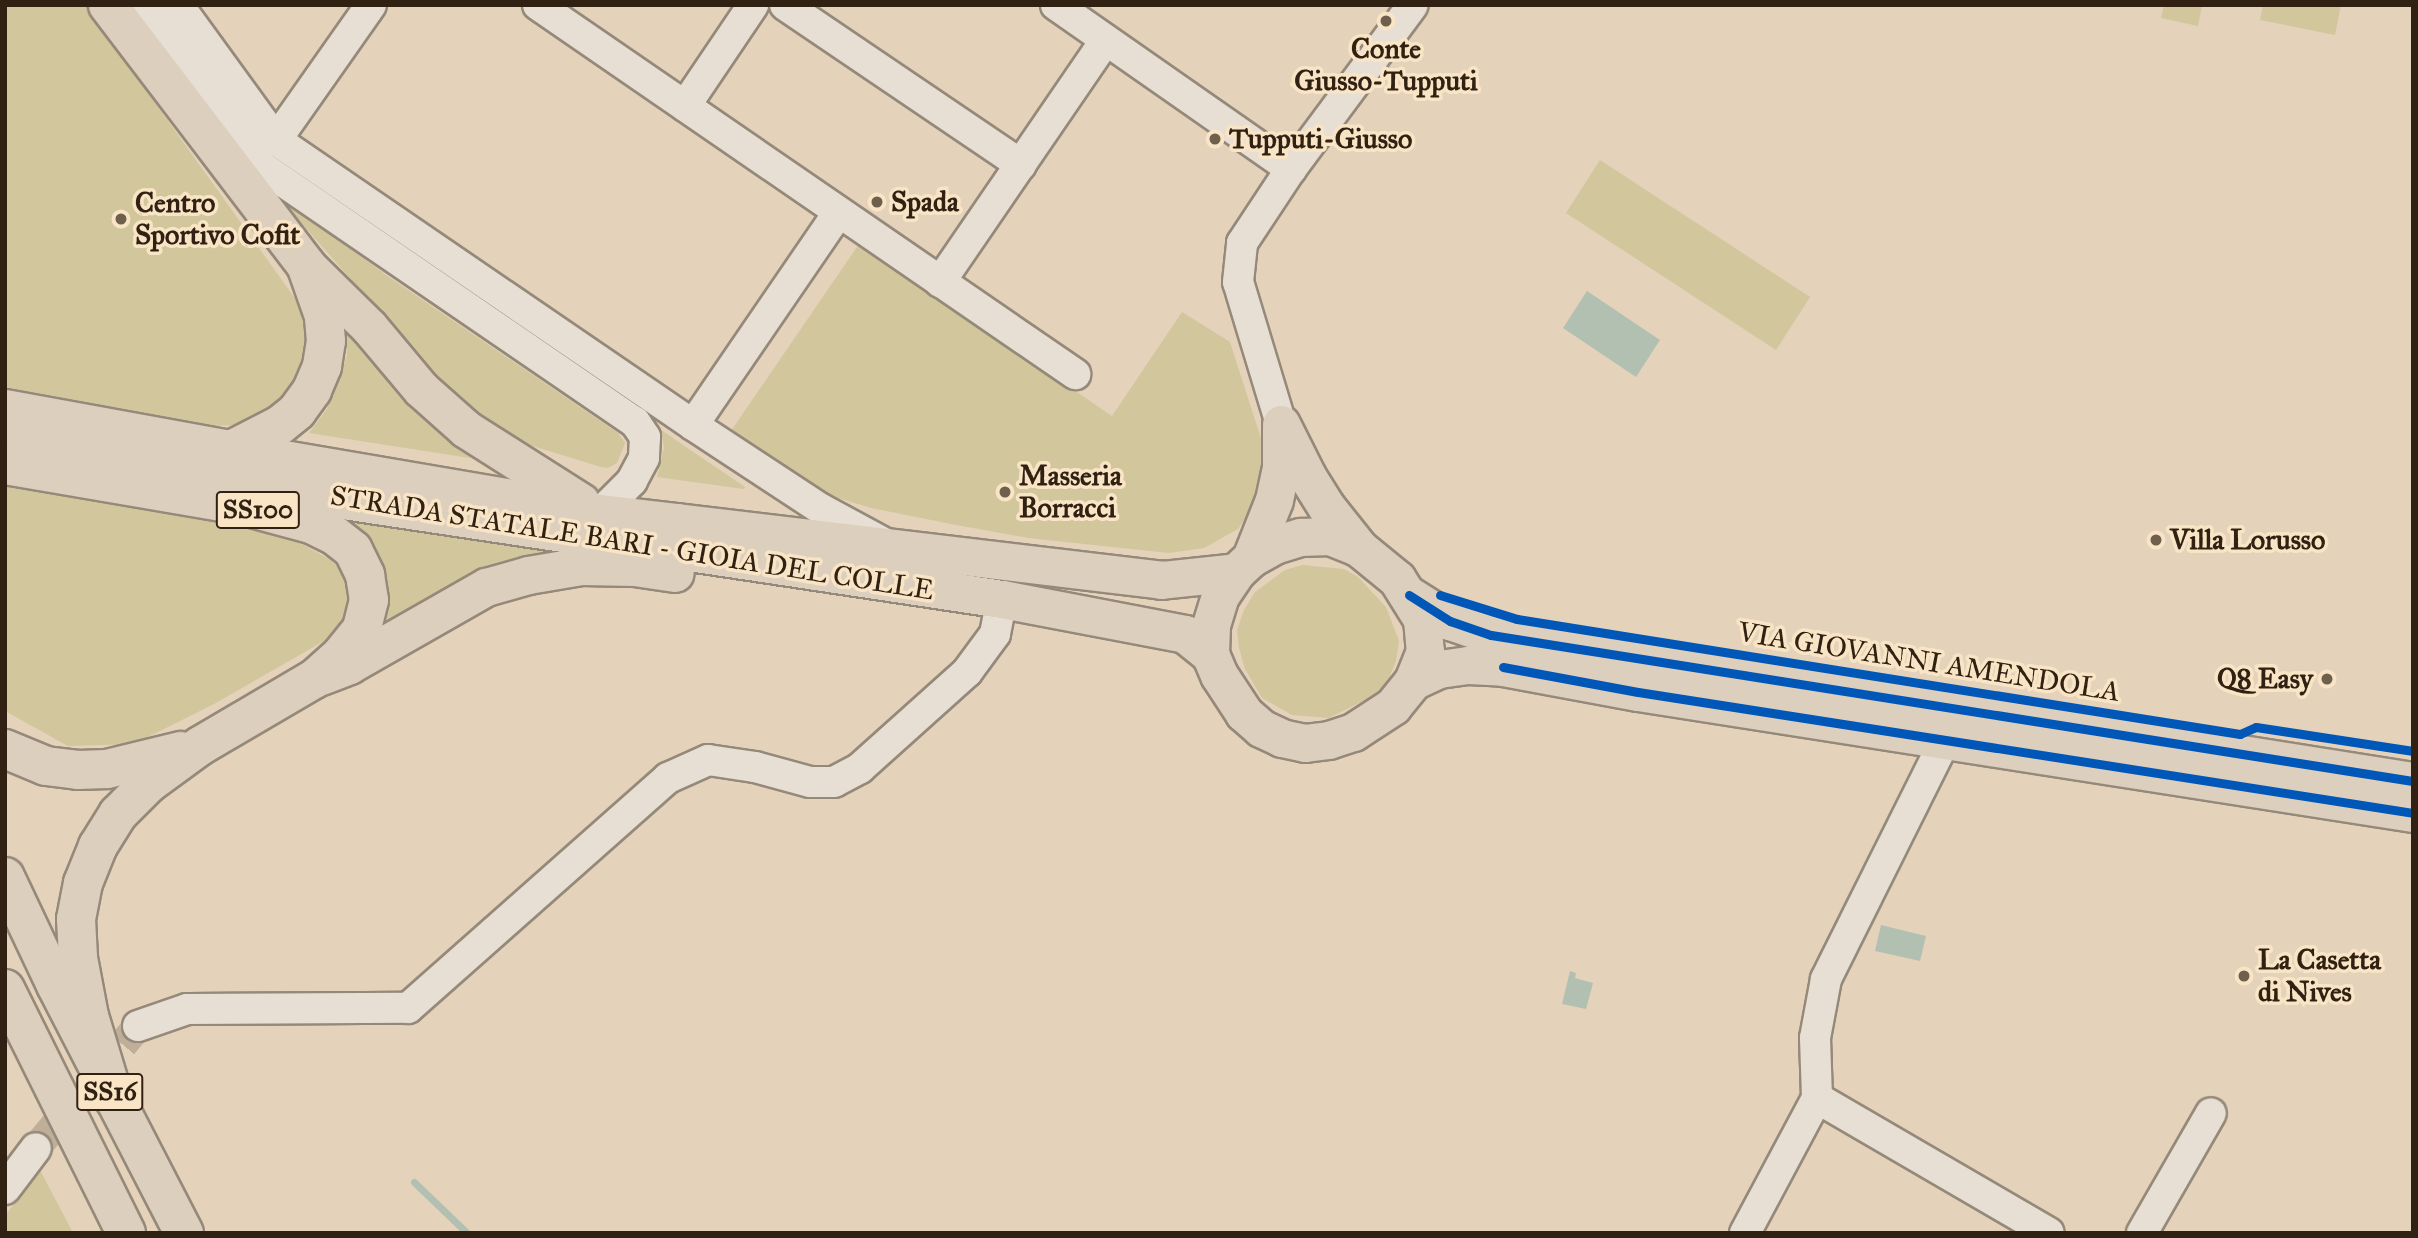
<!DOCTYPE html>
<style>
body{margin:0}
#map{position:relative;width:2418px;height:1238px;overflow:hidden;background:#e4d2ba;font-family:"IM FELL Great Primer",serif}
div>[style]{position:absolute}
.green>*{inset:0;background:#d2c69c}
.water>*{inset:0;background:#b2c0b1}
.stream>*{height:7px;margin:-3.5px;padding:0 3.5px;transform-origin:3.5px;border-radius:3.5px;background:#b2c0b1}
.minor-tunnel>*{height:30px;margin-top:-15px;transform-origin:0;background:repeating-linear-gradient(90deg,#c0af98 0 30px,transparent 0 45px)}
.roads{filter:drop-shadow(2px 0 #95897a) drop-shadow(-2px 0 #95897a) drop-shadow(0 2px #95897a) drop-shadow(0 -2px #95897a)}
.minor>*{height:30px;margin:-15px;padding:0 15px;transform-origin:15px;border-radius:15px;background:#e7dfd3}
.major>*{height:37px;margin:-18.5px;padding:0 18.5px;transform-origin:18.5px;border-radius:18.5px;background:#dccfbd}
.highway>*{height:38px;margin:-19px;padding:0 19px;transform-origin:19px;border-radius:19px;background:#dccfbd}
.cycleway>*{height:9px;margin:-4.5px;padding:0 4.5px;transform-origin:4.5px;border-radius:4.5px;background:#0057b8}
.dots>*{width:19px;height:19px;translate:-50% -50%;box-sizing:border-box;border:4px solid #f9e4c6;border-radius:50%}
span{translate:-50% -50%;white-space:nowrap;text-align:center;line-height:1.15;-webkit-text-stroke:7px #f9e4c6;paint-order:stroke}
.shield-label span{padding:2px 5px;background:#f9e4c6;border:2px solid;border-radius:5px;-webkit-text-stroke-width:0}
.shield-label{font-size:26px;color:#302112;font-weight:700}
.poi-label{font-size:28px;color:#302112;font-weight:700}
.left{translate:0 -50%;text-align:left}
.right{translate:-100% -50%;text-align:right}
.street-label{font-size:28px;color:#302112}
.frame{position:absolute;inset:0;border:7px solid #302112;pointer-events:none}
</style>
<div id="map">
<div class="green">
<i style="clip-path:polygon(5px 5px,85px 5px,299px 304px,305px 334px,301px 363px,289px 390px,268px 412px,240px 425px,211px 426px,5px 394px)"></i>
<i style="clip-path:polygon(2164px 5px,2202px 5px,2198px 26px,2161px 18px)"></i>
<i style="clip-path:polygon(2263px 5px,2341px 5px,2335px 35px,2260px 20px)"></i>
<i style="clip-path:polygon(1600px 160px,1810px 297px,1776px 350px,1566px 213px)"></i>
<i style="clip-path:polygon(260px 176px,316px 218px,314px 222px,389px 277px,618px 433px,625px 443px,617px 463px,608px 468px,601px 467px,526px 444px,461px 400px,422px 360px)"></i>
<i style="clip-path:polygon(859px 244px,1112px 416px,1182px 312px,1230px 342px,1265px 451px,1263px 492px,1238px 529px,1204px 548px,1169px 553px,1028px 538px,946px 523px,871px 508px,825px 494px,731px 431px)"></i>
<i style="clip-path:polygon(347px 329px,410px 405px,471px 456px,470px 458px,309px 433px,327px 409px,337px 386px,347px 355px)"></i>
<i style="clip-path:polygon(661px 430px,745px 487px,744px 489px,657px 477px,664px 448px)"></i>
<i style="clip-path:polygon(5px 485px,253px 526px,298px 542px,329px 559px,349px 576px,356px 594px,347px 615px,324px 641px,214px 704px,134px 744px,68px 746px,5px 711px)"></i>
<i style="clip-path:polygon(325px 515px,566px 555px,380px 633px)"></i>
<i style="clip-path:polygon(1303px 565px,1344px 569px,1358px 577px,1386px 607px,1399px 641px,1396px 661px,1387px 683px,1375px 695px,1329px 718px,1292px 715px,1262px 698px,1245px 669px,1239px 648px,1237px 630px,1244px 610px,1255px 592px,1285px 570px)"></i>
<i style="clip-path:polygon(40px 1170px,73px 1233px,5px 1233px,5px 1216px)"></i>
</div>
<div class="water">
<i style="clip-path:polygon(1587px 291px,1660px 340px,1636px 377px,1563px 328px)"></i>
<i style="clip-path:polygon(1881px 925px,1926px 936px,1920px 961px,1875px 951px)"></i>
<i style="clip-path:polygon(1570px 971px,1576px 973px,1575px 978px,1593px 983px,1586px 1009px,1562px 1004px)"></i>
</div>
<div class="stream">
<i style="left:414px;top:1182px;width:74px;rotate:43.9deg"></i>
</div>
<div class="minor-tunnel">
<i style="left:36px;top:1148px;width:159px;rotate:-50.1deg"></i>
</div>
<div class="roads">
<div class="minor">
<i style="left:145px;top:5px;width:200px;rotate:54.2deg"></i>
<i style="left:262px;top:167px;width:452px;rotate:34.4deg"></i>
<i style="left:635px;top:422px;width:18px;rotate:56deg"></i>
<i style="left:645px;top:437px;width:21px;rotate:93deg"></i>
<i style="left:644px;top:458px;width:26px;rotate:118deg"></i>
<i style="left:632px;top:481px;width:45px;rotate:135deg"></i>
<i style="left:178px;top:5px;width:167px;rotate:54deg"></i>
<i style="left:276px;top:140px;width:505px;rotate:34.35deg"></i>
<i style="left:693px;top:425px;width:153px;rotate:33.3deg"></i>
<i style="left:821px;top:509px;width:72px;rotate:28.4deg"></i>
<i style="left:538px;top:5px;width:652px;rotate:34.49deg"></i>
<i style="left:785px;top:5px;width:285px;rotate:34.1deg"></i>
<i style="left:1056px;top:5px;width:287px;rotate:34.9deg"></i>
<i style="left:685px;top:106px;width:122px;rotate:-56deg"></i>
<i style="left:276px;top:140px;width:165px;rotate:-54.9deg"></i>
<i style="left:940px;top:282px;width:293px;rotate:-55.6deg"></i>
<i style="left:1281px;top:424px;width:148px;rotate:-106.8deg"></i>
<i style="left:1238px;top:282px;width:39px;rotate:-84deg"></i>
<i style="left:1242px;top:243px;width:89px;rotate:-56.5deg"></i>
<i style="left:1291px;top:169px;width:204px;rotate:-53.4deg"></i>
<i style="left:693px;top:425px;width:257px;rotate:-55.6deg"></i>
<i style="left:138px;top:1026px;width:52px;rotate:-19.1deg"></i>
<i style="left:187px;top:1009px;width:221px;rotate:-0.3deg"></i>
<i style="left:408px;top:1008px;width:347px;rotate:-41.5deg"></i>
<i style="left:668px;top:778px;width:44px;rotate:-24.2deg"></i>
<i style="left:708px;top:760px;width:48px;rotate:8.5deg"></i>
<i style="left:755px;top:767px;width:57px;rotate:15.3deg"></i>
<i style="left:810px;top:782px;width:24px"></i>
<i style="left:834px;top:782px;width:30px;rotate:-28deg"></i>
<i style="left:860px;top:768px;width:144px;rotate:-41.9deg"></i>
<i style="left:967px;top:672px;width:47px;rotate:-53.6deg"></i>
<i style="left:995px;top:634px;width:36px;rotate:-79deg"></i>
<i style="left:1817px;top:1098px;width:268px;rotate:30.2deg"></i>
<i style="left:5px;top:1189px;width:51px;rotate:-52.9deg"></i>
<i style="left:1745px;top:1233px;width:153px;rotate:-61.9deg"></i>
<i style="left:1817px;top:1098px;width:60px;rotate:-91.9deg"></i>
<i style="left:1815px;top:1038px;width:60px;rotate:-79.4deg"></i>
<i style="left:1826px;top:979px;width:267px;rotate:-63.5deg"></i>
<i style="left:2142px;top:1233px;width:138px;rotate:-60.1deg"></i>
</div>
<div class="major">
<i style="left:306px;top:265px;width:88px;rotate:44.5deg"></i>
<i style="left:369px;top:327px;width:81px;rotate:50deg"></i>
<i style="left:421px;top:389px;width:60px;rotate:41.6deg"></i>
<i style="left:466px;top:429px;width:136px;rotate:32.4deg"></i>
<i style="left:1281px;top:424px;width:58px;rotate:63.4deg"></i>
<i style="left:1307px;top:476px;width:39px;rotate:58deg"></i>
<i style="left:1328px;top:509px;width:50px;rotate:51.5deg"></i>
<i style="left:5px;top:443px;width:350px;rotate:9.5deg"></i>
<i style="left:350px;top:501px;width:659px;rotate:8.55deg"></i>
<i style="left:1002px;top:599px;width:186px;rotate:10.8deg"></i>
<i style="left:1185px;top:634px;width:32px;rotate:39deg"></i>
<i style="left:231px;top:450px;width:374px;rotate:9.7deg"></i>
<i style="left:600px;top:513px;width:78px;rotate:6.7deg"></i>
<i style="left:677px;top:522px;width:487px;rotate:6.8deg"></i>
<i style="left:1161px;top:580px;width:75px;rotate:-6.1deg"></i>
<i style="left:1330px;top:536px;width:31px;rotate:22deg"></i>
<i style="left:1359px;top:548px;width:49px;rotate:39.2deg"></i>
<i style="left:1397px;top:579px;width:47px;rotate:58deg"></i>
<i style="left:1422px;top:619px;width:32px;rotate:85deg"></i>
<i style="left:1425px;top:651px;width:32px;rotate:112deg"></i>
<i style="left:1413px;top:681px;width:32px;rotate:129deg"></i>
<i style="left:1393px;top:706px;width:48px;rotate:147deg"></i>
<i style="left:1353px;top:732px;width:25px;rotate:162deg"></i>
<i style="left:1329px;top:740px;width:24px;rotate:173deg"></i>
<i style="left:1305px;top:743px;width:24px;rotate:-168deg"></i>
<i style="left:1282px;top:738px;width:23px;rotate:-155deg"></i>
<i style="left:1261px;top:728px;width:23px;rotate:-139deg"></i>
<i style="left:1244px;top:713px;width:45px;rotate:-123.3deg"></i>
<i style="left:1219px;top:675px;width:23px;rotate:-113deg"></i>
<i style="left:1210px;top:654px;width:29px;rotate:-88deg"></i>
<i style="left:1211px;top:625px;width:30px;rotate:-73deg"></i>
<i style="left:1220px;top:596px;width:29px;rotate:-56deg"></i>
<i style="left:1236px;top:572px;width:21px;rotate:-43deg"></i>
<i style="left:1251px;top:558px;width:26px;rotate:-29deg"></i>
<i style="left:1274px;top:545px;width:28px;rotate:-17deg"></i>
<i style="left:1301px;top:537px;width:29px;rotate:-2deg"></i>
<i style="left:1251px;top:558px;width:62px;rotate:-68.4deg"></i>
<i style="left:1274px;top:500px;width:34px;rotate:-78deg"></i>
<i style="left:1281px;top:467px;width:39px;rotate:-90deg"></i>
<i style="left:1409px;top:595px;width:49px;rotate:32.4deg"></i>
<i style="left:1450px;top:621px;width:43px;rotate:18.9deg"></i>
<i style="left:1491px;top:635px;width:933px;rotate:9deg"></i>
<i style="left:321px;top:676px;width:30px;rotate:-21deg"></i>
<i style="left:349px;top:665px;width:158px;rotate:-29.7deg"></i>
<i style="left:486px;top:587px;width:44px;rotate:-15.9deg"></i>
<i style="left:528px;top:575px;width:54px;rotate:-9.6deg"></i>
<i style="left:581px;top:566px;width:53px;rotate:1.1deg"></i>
<i style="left:634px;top:567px;width:41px;rotate:8.3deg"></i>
<i style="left:1413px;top:681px;width:29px;rotate:-25deg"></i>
<i style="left:1439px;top:669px;width:29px;rotate:-8deg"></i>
<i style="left:1468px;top:665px;width:35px;rotate:3deg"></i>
<i style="left:1503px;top:667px;width:137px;rotate:10.5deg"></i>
<i style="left:1638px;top:692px;width:784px;rotate:8.87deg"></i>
</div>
<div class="highway">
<i style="left:5px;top:409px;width:230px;rotate:10.3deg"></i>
<i style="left:231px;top:450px;width:55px;rotate:-27deg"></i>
<i style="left:280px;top:425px;width:22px;rotate:-39deg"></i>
<i style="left:297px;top:411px;width:26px;rotate:-54deg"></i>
<i style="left:312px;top:390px;width:26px;rotate:-67deg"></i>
<i style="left:322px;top:366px;width:25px;rotate:-81deg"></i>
<i style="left:326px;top:341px;width:25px;rotate:-95deg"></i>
<i style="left:324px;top:316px;width:54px;rotate:-109.4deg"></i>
<i style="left:306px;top:265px;width:327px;rotate:-127.3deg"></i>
<i style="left:5px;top:465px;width:238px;rotate:9.7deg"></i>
<i style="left:240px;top:505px;width:73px;rotate:15deg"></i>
<i style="left:311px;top:524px;width:25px;rotate:26deg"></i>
<i style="left:334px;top:535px;width:24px;rotate:38deg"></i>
<i style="left:353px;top:550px;width:28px;rotate:64deg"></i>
<i style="left:365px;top:575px;width:25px;rotate:81deg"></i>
<i style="left:369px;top:600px;width:30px;rotate:104deg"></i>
<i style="left:362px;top:629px;width:33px;rotate:129deg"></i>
<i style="left:341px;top:655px;width:36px;rotate:138deg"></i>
<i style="left:314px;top:679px;width:132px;rotate:149.6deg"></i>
<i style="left:200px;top:746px;width:63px;rotate:144deg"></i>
<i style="left:149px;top:783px;width:44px;rotate:135deg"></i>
<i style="left:118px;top:814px;width:38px;rotate:122deg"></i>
<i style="left:98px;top:846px;width:40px;rotate:112deg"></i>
<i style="left:83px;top:883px;width:37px;rotate:101deg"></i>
<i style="left:76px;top:919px;width:39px;rotate:87deg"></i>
<i style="left:78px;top:958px;width:59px;rotate:79.3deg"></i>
<i style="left:89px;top:1016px;width:87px;rotate:73.2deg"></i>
<i style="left:5px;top:749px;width:44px;rotate:22.5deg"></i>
<i style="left:46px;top:766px;width:32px;rotate:7deg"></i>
<i style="left:78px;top:770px;width:29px;rotate:-2deg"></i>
<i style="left:107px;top:769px;width:76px;rotate:-13.7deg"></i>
<i style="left:5px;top:877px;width:119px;rotate:64.7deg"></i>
<i style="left:56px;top:985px;width:279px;rotate:62.7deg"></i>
<i style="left:5px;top:989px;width:272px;rotate:63.6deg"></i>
</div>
</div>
<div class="cycleway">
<i style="left:1409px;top:595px;width:49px;rotate:32.4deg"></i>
<i style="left:1450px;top:621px;width:43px;rotate:18.9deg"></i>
<i style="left:1491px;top:635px;width:933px;rotate:9deg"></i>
<i style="left:1440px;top:595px;width:81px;rotate:17.3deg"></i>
<i style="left:1517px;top:619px;width:732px;rotate:9.04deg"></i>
<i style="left:2240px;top:734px;width:17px;rotate:-24deg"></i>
<i style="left:2256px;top:727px;width:159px;rotate:8.7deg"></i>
<i style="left:1503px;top:667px;width:137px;rotate:10.5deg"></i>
<i style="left:1638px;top:692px;width:784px;rotate:8.87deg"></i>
</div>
<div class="dots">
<i style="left:1386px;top:21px;background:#6f5f4d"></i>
<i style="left:1215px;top:139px;background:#6f5f4d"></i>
<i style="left:877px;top:202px;background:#6f5f4d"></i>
<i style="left:121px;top:219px;background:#6f5f4d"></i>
<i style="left:1005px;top:492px;background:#6f5f4d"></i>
<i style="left:2156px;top:540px;background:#6f5f4d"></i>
<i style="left:2327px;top:679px;background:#6f5f4d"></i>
<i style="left:2244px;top:976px;background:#6f5f4d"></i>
</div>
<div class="shield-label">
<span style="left:258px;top:510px">SS100</span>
<span style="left:110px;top:1092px">SS16</span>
</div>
<div class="poi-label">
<span style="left:1386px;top:65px">Conte<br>Giusso-Tupputi</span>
<span class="left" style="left:1229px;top:139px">Tupputi-Giusso</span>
<span class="left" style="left:891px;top:202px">Spada</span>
<span class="left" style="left:135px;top:219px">Centro<br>Sportivo Cofit</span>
<span class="left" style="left:1019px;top:492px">Masseria<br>Borracci</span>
<span class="left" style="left:2170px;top:540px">Villa Lorusso</span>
<span class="right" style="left:2313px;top:679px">Q8 Easy</span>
<span class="left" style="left:2258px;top:976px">La Casetta<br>di Nives</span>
</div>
<div class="street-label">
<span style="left:632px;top:543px;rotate:9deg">STRADA STATALE BARI - GIOIA DEL COLLE</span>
<span style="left:1929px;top:662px;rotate:9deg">VIA GIOVANNI AMENDOLA</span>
</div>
<div class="frame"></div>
</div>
